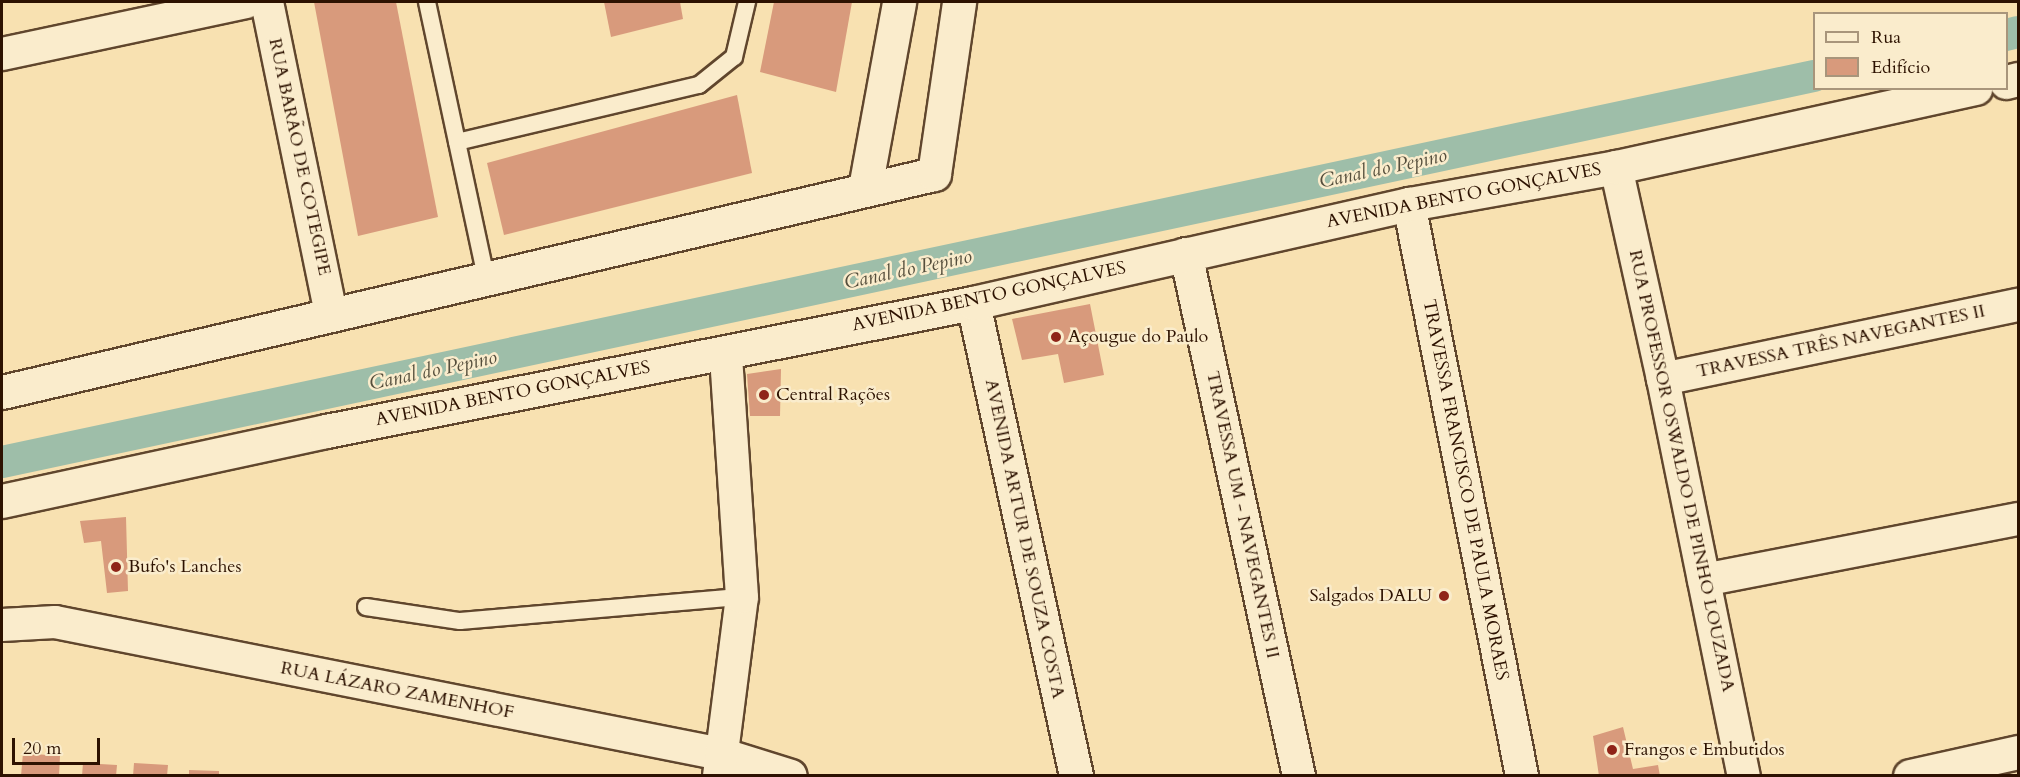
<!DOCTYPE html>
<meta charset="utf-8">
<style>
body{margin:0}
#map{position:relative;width:2020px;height:777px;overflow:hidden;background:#f8e1b1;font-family:Cardo,serif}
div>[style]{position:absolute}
.canal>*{height:32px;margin:-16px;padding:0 16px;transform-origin:16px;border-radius:16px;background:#9ebea9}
.building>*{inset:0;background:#d89a7c}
.roads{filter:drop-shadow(2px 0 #60462d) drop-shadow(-2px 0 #60462d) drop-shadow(0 2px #60462d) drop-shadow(0 -2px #60462d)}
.lane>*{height:16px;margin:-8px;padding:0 8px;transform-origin:8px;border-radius:8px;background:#faeccc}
.street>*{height:32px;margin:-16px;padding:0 16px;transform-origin:16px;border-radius:16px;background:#faeccc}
.secondary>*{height:33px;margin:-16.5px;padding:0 16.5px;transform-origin:16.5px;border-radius:16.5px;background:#faeccc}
.dots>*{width:16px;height:16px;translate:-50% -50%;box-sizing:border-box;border:3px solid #faeccc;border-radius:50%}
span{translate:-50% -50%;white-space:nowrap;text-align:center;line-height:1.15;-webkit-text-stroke:5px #faeccc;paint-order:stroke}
.street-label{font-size:18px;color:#2d1201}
.poi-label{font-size:18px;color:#2d1201}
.left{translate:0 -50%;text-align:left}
.right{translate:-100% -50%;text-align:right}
.water-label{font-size:20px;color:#554e3c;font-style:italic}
.frame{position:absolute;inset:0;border:3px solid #2d1201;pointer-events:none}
.legend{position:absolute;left:1813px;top:12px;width:195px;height:78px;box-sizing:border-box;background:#faeccc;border:2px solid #a8957b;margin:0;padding:8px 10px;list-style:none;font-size:18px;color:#2d1201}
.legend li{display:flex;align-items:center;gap:12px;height:30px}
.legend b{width:30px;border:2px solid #a8957b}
.scale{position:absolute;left:12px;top:738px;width:88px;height:27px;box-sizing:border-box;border:3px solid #2d1201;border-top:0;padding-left:8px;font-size:18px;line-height:21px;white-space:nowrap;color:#2d1201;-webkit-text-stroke:4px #faeccc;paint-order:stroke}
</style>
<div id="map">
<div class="canal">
<i style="left:2006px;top:35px;width:12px;rotate:-14deg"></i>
<i style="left:2px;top:462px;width:1853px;rotate:-12.03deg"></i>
</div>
<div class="building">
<i style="clip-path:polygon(314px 2px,396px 2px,438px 217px,358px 236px)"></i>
<i style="clip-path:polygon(604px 2px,680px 2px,683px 19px,611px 37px)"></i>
<i style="clip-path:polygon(774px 2px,852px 2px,836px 92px,760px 72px)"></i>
<i style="clip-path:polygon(737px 95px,752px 173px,504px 235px,487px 163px)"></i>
<i style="clip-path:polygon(1090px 304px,1104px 375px,1064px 383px,1058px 354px,1022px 360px,1012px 319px)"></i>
<i style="clip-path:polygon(781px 369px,780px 416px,750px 416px,747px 374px)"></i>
<i style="clip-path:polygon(126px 517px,128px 591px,107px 593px,101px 541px,84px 543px,80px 521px)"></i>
<i style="clip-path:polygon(1623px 727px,1633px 769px,1658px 765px,1660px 776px,1599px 776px,1593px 736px)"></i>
<i style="clip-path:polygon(23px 753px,60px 756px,59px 776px,21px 776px)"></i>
<i style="clip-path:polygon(83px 763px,117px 765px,116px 776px,82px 776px)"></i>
<i style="clip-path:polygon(134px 763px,168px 765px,167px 776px,133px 776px)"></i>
<i style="clip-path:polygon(189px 770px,219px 771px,219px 776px,189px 776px)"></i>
</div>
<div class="roads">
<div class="lane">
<i style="left:427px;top:2px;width:282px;rotate:77.9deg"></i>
<i style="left:457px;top:142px;width:249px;rotate:-13.3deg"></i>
<i style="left:699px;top:85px;width:45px;rotate:-38.7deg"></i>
<i style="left:734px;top:57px;width:57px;rotate:-76.7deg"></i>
<i style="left:366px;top:607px;width:95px;rotate:8.5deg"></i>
<i style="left:460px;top:621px;width:283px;rotate:-4.9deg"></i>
</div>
<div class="street">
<i style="left:267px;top:2px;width:318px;rotate:78.4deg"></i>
<i style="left:2px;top:54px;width:249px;rotate:-12deg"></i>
<i style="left:1616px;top:167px;width:217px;rotate:77.5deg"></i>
<i style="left:1663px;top:379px;width:405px;rotate:78.5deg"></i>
<i style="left:1409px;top:204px;width:583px;rotate:78.82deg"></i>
<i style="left:1186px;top:254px;width:534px;rotate:77.79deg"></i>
<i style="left:1663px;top:379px;width:363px;rotate:-11.8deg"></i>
<i style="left:1704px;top:580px;width:320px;rotate:-11deg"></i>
<i style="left:2px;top:625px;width:53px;rotate:-3.2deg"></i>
<i style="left:55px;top:622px;width:679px;rotate:11.21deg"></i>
<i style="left:721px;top:754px;width:73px;rotate:17.4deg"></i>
<i style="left:719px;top:776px;width:180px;rotate:-82.7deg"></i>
<i style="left:742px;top:597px;width:245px;rotate:-93.8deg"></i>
</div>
<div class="secondary">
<i style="left:2006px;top:82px;width:12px;rotate:-14deg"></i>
<i style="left:865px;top:188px;width:189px;rotate:-79.6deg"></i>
<i style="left:973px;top:303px;width:484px;rotate:77.7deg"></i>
<i style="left:2px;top:392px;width:957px;rotate:-13.17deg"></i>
<i style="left:934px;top:174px;width:174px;rotate:-81.7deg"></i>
<i style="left:2px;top:501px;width:331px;rotate:-12.2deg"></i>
<i style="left:326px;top:431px;width:660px;rotate:-11.19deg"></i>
<i style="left:973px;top:303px;width:447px;rotate:-12.8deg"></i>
<i style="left:1409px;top:204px;width:210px;rotate:-10.1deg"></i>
<i style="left:1616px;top:167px;width:368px;rotate:-12.4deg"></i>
<i style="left:1910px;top:776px;width:111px;rotate:-12.5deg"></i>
</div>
</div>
<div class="dots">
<i style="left:1056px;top:337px;background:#8f2418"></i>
<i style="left:764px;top:395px;background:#8f2418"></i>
<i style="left:116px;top:567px;background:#8f2418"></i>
<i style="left:1444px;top:596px;background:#8f2418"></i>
<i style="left:1612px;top:750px;background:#8f2418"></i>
</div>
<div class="street-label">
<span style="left:299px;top:157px;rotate:78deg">RUA BARÃO DE COTEGIPE</span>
<span style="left:1464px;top:196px;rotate:-11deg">AVENIDA BENTO GONÇALVES</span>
<span style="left:989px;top:297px;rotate:-12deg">AVENIDA BENTO GONÇALVES</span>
<span style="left:1841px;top:342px;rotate:-12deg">TRAVESSA TRÊS NAVEGANTES II</span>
<span style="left:513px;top:394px;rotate:-11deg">AVENIDA BENTO GONÇALVES</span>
<span style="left:1681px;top:471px;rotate:78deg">RUA PROFESSOR OSWALDO DE PINHO LOUZADA</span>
<span style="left:1465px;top:490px;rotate:79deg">TRAVESSA FRANCISCO DE PAULA MORAES</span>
<span style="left:1242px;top:515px;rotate:78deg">TRAVESSA UM - NAVEGANTES II</span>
<span style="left:1024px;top:539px;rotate:78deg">AVENIDA ARTUR DE SOUZA COSTA</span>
<span style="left:397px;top:691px;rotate:11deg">RUA LÁZARO ZAMENHOF</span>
</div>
<div class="poi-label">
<span class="left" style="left:1068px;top:337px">Açougue do Paulo</span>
<span class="left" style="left:776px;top:395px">Central Rações</span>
<span class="left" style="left:128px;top:567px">Bufo's Lanches</span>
<span class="right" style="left:1432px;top:596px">Salgados DALU</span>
<span class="left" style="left:1624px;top:750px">Frangos e Embutidos</span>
</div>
<div class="water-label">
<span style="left:1383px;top:168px;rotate:-12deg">Canal do Pepino</span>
<span style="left:908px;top:269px;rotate:-12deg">Canal do Pepino</span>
<span style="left:433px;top:370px;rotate:-12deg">Canal do Pepino</span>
</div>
<div class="frame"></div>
<ul class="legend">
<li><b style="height:8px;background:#faeccc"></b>Rua</li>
<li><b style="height:16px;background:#d89a7c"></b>Edifício</li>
</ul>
<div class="scale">20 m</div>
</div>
